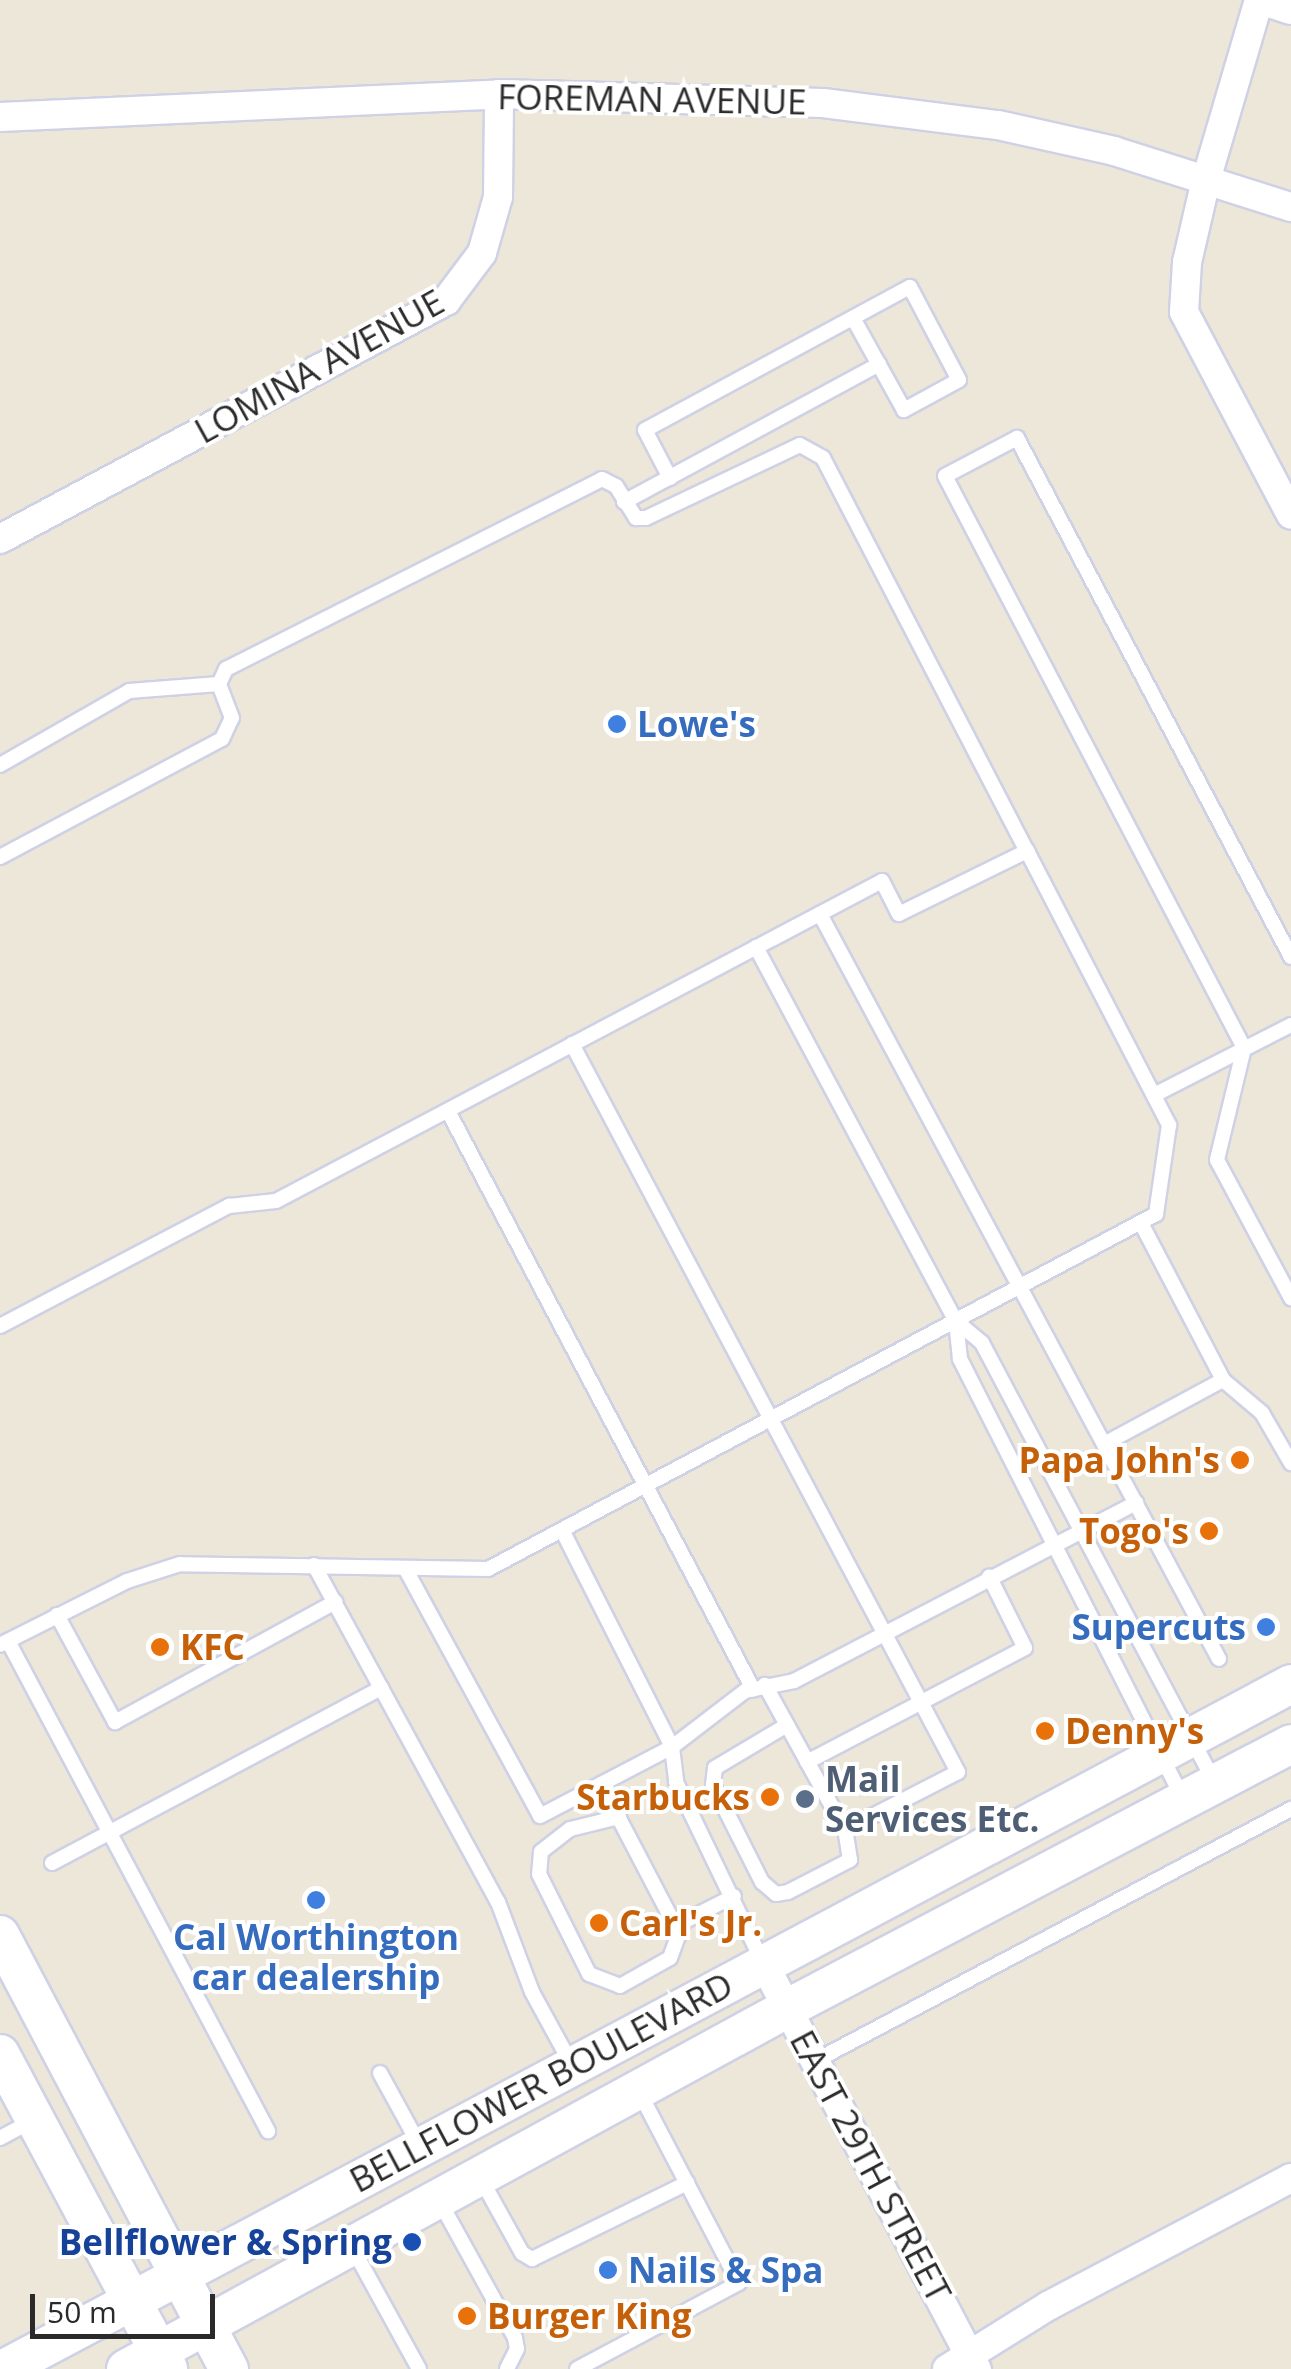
<!DOCTYPE html>
<style>
body{margin:0}
#map{position:relative;width:1291px;height:2369px;overflow:hidden;background:#ede7da;font-family:"Open Sans",sans-serif}
div>[style]{position:absolute}
.roads{filter:drop-shadow(2px 0 #cfd1e4) drop-shadow(-2px 0 #cfd1e4) drop-shadow(0 2px #cfd1e4) drop-shadow(0 -2px #cfd1e4)}
.lane>*{height:14px;margin:-7px;padding:0 7px;transform-origin:7px;border-radius:7px;background:#fff}
.street>*{height:28px;margin:-14px;padding:0 14px;transform-origin:14px;border-radius:14px;background:#fff}
.secondary>*{height:38px;margin:-19px;padding:0 19px;transform-origin:19px;border-radius:19px;background:#fff}
.dots>*{width:28px;height:28px;translate:-50% -50%;box-sizing:border-box;border:5px solid #fff;border-radius:50%}
span{translate:-50% -50%;white-space:nowrap;text-align:center;line-height:1.15;-webkit-text-stroke:8px #fff;paint-order:stroke}
.street-label{font-size:35px;color:#2a2a2a}
.shop-label{font-size:35px;color:#366cbe;font-weight:700}
.left{translate:0 -50%;text-align:left}
.right{translate:-100% -50%;text-align:right}
.food-label{font-size:35px;color:#c56008;font-weight:700}
.service-label{font-size:35px;color:#4e5e75;font-weight:700}
.transit-label{font-size:35px;color:#164399;font-weight:700}
.scale{position:absolute;left:30px;top:2294px;width:185px;height:45px;box-sizing:border-box;border:5px solid #2a2a2a;border-top:0;padding-left:12px;font-size:30px;line-height:35px;white-space:nowrap;color:#2a2a2a;-webkit-text-stroke:8px #fff;paint-order:stroke}
</style>
<div id="map">
<div class="roads">
<div class="lane">
<i style="left:670px;top:478px;width:54px;rotate:-117.5deg"></i>
<i style="left:645px;top:430px;width:301px;rotate:-28.4deg"></i>
<i style="left:910px;top:287px;width:105px;rotate:62.2deg"></i>
<i style="left:959px;top:380px;width:63px;rotate:151.4deg"></i>
<i style="left:904px;top:410px;width:105px;rotate:-119deg"></i>
<i style="left:624px;top:502px;width:290px;rotate:-28.4deg"></i>
<i style="left:0;top:765px;width:149px;rotate:-29.8deg"></i>
<i style="left:129px;top:691px;width:90px;rotate:-4.4deg"></i>
<i style="left:0;top:857px;width:251px;rotate:-28deg"></i>
<i style="left:222px;top:739px;width:23px;rotate:-65deg"></i>
<i style="left:232px;top:718px;width:36px;rotate:-111deg"></i>
<i style="left:219px;top:684px;width:17px;rotate:-65deg"></i>
<i style="left:226px;top:669px;width:421px;rotate:-26.8deg"></i>
<i style="left:602px;top:479px;width:16px;rotate:27deg"></i>
<i style="left:616px;top:486px;width:38px;rotate:58deg"></i>
<i style="left:636px;top:518px;width:10px"></i>
<i style="left:646px;top:518px;width:170px;rotate:-25.4deg"></i>
<i style="left:800px;top:445px;width:26px;rotate:29deg"></i>
<i style="left:823px;top:458px;width:443px;rotate:62.6deg"></i>
<i style="left:820px;top:914px;width:845px;rotate:61.83deg"></i>
<i style="left:756px;top:947px;width:424px;rotate:61.9deg"></i>
<i style="left:956px;top:1321px;width:34px;rotate:40deg"></i>
<i style="left:982px;top:1343px;width:496px;rotate:62.1deg"></i>
<i style="left:1291px;top:957px;width:587px;rotate:-117.83deg"></i>
<i style="left:1017px;top:438px;width:81px;rotate:152.2deg"></i>
<i style="left:945px;top:476px;width:645px;rotate:62.4deg"></i>
<i style="left:1244px;top:1048px;width:115px;rotate:103.6deg"></i>
<i style="left:1217px;top:1160px;width:157px;rotate:61.8deg"></i>
<i style="left:572px;top:1044px;width:824px;rotate:62.07deg"></i>
<i style="left:958px;top:1772px;width:127px;rotate:152.8deg"></i>
<i style="left:845px;top:1830px;width:166px;rotate:-118.9deg"></i>
<i style="left:1158px;top:1093px;width:149px;rotate:-27.1deg"></i>
<i style="left:448px;top:1111px;width:654px;rotate:62.18deg"></i>
<i style="left:1141px;top:1223px;width:177px;rotate:62.4deg"></i>
<i style="left:1223px;top:1380px;width:51px;rotate:40.2deg"></i>
<i style="left:1262px;top:1413px;width:58px;rotate:59.9deg"></i>
<i style="left:956px;top:1321px;width:38px;rotate:84deg"></i>
<i style="left:960px;top:1359px;width:490px;rotate:63.1deg"></i>
<i style="left:0;top:1326px;width:259px;rotate:-27.7deg"></i>
<i style="left:229px;top:1206px;width:47px;rotate:-6.1deg"></i>
<i style="left:276px;top:1201px;width:685px;rotate:-27.84deg"></i>
<i style="left:882px;top:881px;width:37px;rotate:63deg"></i>
<i style="left:899px;top:914px;width:143px;rotate:-26.2deg"></i>
<i style="left:1027px;top:851px;width:309px;rotate:62.6deg"></i>
<i style="left:1169px;top:1125px;width:90px;rotate:98.3deg"></i>
<i style="left:1156px;top:1214px;width:756px;rotate:152.01deg"></i>
<i style="left:488px;top:1569px;width:308px;rotate:-179.1deg"></i>
<i style="left:180px;top:1564px;width:56px;rotate:162.2deg"></i>
<i style="left:127px;top:1581px;width:142px;rotate:153.3deg"></i>
<i style="left:1104px;top:1444px;width:135px;rotate:-28.3deg"></i>
<i style="left:562px;top:1530px;width:243px;rotate:63.1deg"></i>
<i style="left:672px;top:1747px;width:35px;rotate:83deg"></i>
<i style="left:676px;top:1782px;width:201px;rotate:64.3deg"></i>
<i style="left:314px;top:1565px;width:384px;rotate:61.4deg"></i>
<i style="left:498px;top:1902px;width:96px;rotate:69.3deg"></i>
<i style="left:532px;top:1992px;width:83px;rotate:61.3deg"></i>
<i style="left:405px;top:1568px;width:282px;rotate:61.4deg"></i>
<i style="left:540px;top:1816px;width:149px;rotate:-27.6deg"></i>
<i style="left:672px;top:1747px;width:92px;rotate:-37.5deg"></i>
<i style="left:745px;top:1691px;width:50px;rotate:-11.5deg"></i>
<i style="left:794px;top:1681px;width:386px;rotate:-27.5deg"></i>
<i style="left:57px;top:1615px;width:122px;rotate:61.5deg"></i>
<i style="left:115px;top:1722px;width:251px;rotate:-28.6deg"></i>
<i style="left:8px;top:1641px;width:555px;rotate:62.05deg"></i>
<i style="left:787px;top:1725px;width:84px;rotate:149.2deg"></i>
<i style="left:715px;top:1768px;width:17px;rotate:97deg"></i>
<i style="left:713px;top:1785px;width:109px;rotate:63.2deg"></i>
<i style="left:762px;top:1882px;width:18px;rotate:41deg"></i>
<i style="left:776px;top:1894px;width:12px;rotate:-9deg"></i>
<i style="left:788px;top:1892px;width:70px;rotate:-27.3deg"></i>
<i style="left:850px;top:1860px;width:30px;rotate:-99deg"></i>
<i style="left:807px;top:1762px;width:246px;rotate:-27.6deg"></i>
<i style="left:1025px;top:1648px;width:80px;rotate:-116.6deg"></i>
<i style="left:601px;top:1784px;width:166px;rotate:62.4deg"></i>
<i style="left:619px;top:1817px;width:50px;rotate:166.2deg"></i>
<i style="left:570px;top:1829px;width:37px;rotate:142deg"></i>
<i style="left:541px;top:1852px;width:22px;rotate:95deg"></i>
<i style="left:539px;top:1874px;width:112px;rotate:63.4deg"></i>
<i style="left:589px;top:1974px;width:33px;rotate:21deg"></i>
<i style="left:620px;top:1986px;width:57px;rotate:-29.2deg"></i>
<i style="left:670px;top:1958px;width:38px;rotate:-70deg"></i>
<i style="left:683px;top:1922px;width:57px;rotate:-27deg"></i>
<i style="left:52px;top:1863px;width:373px;rotate:-28deg"></i>
<i style="left:815px;top:2061px;width:539px;rotate:-27.9deg"></i>
<i style="left:380px;top:2073px;width:83px;rotate:61.3deg"></i>
<i style="left:0;top:2138px;width:38px;rotate:-28deg"></i>
<i style="left:481px;top:2179px;width:85px;rotate:61deg"></i>
<i style="left:522px;top:2253px;width:12px;rotate:31deg"></i>
<i style="left:532px;top:2259px;width:173px;rotate:-26.1deg"></i>
<i style="left:440px;top:2202px;width:155px;rotate:61.1deg"></i>
<i style="left:515px;top:2338px;width:11px;rotate:80deg"></i>
<i style="left:517px;top:2349px;width:22px;rotate:117deg"></i>
<i style="left:352px;top:2247px;width:139px;rotate:61.2deg"></i>
<i style="left:577px;top:2369px;width:183px;rotate:-28deg"></i>
<i style="left:739px;top:2283px;width:216px;rotate:-117.6deg"></i>
</div>
<div class="street">
<i style="left:1259px;top:0;width:188px;rotate:106.4deg"></i>
<i style="left:1206px;top:180px;width:84px;rotate:103deg"></i>
<i style="left:1187px;top:262px;width:50px;rotate:93.4deg"></i>
<i style="left:1184px;top:312px;width:229px;rotate:62.2deg"></i>
<i style="left:0;top:117px;width:500px;rotate:-2.6deg"></i>
<i style="left:499px;top:94px;width:324px;rotate:1.6deg"></i>
<i style="left:823px;top:103px;width:176px;rotate:7.2deg"></i>
<i style="left:998px;top:125px;width:119px;rotate:12.6deg"></i>
<i style="left:1114px;top:151px;width:186px;rotate:17.6deg"></i>
<i style="left:0;top:539px;width:506px;rotate:-28.09deg"></i>
<i style="left:446px;top:301px;width:60px;rotate:-53.1deg"></i>
<i style="left:482px;top:253px;width:58px;rotate:-74.1deg"></i>
<i style="left:498px;top:197px;width:103px;rotate:-89.4deg"></i>
<i style="left:764px;top:1964px;width:458px;rotate:62.3deg"></i>
<i style="left:947px;top:2369px;width:119px;rotate:-32deg"></i>
<i style="left:1048px;top:2306px;width:275px;rotate:-27.8deg"></i>
</div>
<div class="secondary">
<i style="left:1276px;top:0;width:16px;rotate:18deg"></i>
<i style="left:0;top:1935px;width:491px;rotate:62.2deg"></i>
<i style="left:0;top:2054px;width:357px;rotate:61.9deg"></i>
<i style="left:4px;top:2369px;width:1458px;rotate:-28.02deg"></i>
<i style="left:126px;top:2369px;width:754px;rotate:-28.6deg"></i>
<i style="left:788px;top:2008px;width:568px;rotate:-27.69deg"></i>
</div>
</div>
<div class="dots">
<i style="left:617px;top:724px;background:#3f7fe0"></i>
<i style="left:1240px;top:1460px;background:#e8710a"></i>
<i style="left:1209px;top:1531px;background:#e8710a"></i>
<i style="left:1266px;top:1627px;background:#3f7fe0"></i>
<i style="left:160px;top:1647px;background:#e8710a"></i>
<i style="left:1045px;top:1731px;background:#e8710a"></i>
<i style="left:770px;top:1797px;background:#e8710a"></i>
<i style="left:805px;top:1799px;background:#5c6f8a"></i>
<i style="left:316px;top:1900px;background:#3f7fe0"></i>
<i style="left:599px;top:1923px;background:#e8710a"></i>
<i style="left:412px;top:2242px;background:#1a4fb4"></i>
<i style="left:608px;top:2270px;background:#3f7fe0"></i>
<i style="left:467px;top:2316px;background:#e8710a"></i>
</div>
<div class="street-label">
<span style="left:652px;top:99px;rotate:1deg">FOREMAN AVENUE</span>
<span style="left:319px;top:366px;rotate:-29deg">LOMINA AVENUE</span>
<span style="left:541px;top:2082px;rotate:-28deg">BELLFLOWER BOULEVARD</span>
<span style="left:871px;top:2166px;rotate:62deg">EAST 29TH STREET</span>
</div>
<div class="shop-label">
<span class="left" style="left:637px;top:724px">Lowe's</span>
<span class="right" style="left:1246px;top:1627px">Supercuts</span>
<span style="left:316px;top:1957px">Cal Worthington<br>car dealership</span>
<span class="left" style="left:628px;top:2270px">Nails &amp; Spa</span>
</div>
<div class="food-label">
<span class="right" style="left:1220px;top:1460px">Papa John's</span>
<span class="right" style="left:1189px;top:1531px">Togo's</span>
<span class="left" style="left:180px;top:1647px">KFC</span>
<span class="left" style="left:1065px;top:1731px">Denny's</span>
<span class="right" style="left:750px;top:1797px">Starbucks</span>
<span class="left" style="left:619px;top:1923px">Carl's Jr.</span>
<span class="left" style="left:487px;top:2316px">Burger King</span>
</div>
<div class="service-label">
<span class="left" style="left:825px;top:1799px">Mail<br>Services Etc.</span>
</div>
<div class="transit-label">
<span class="right" style="left:392px;top:2242px">Bellflower &amp; Spring</span>
</div>
<div class="scale">50 m</div>
</div>
